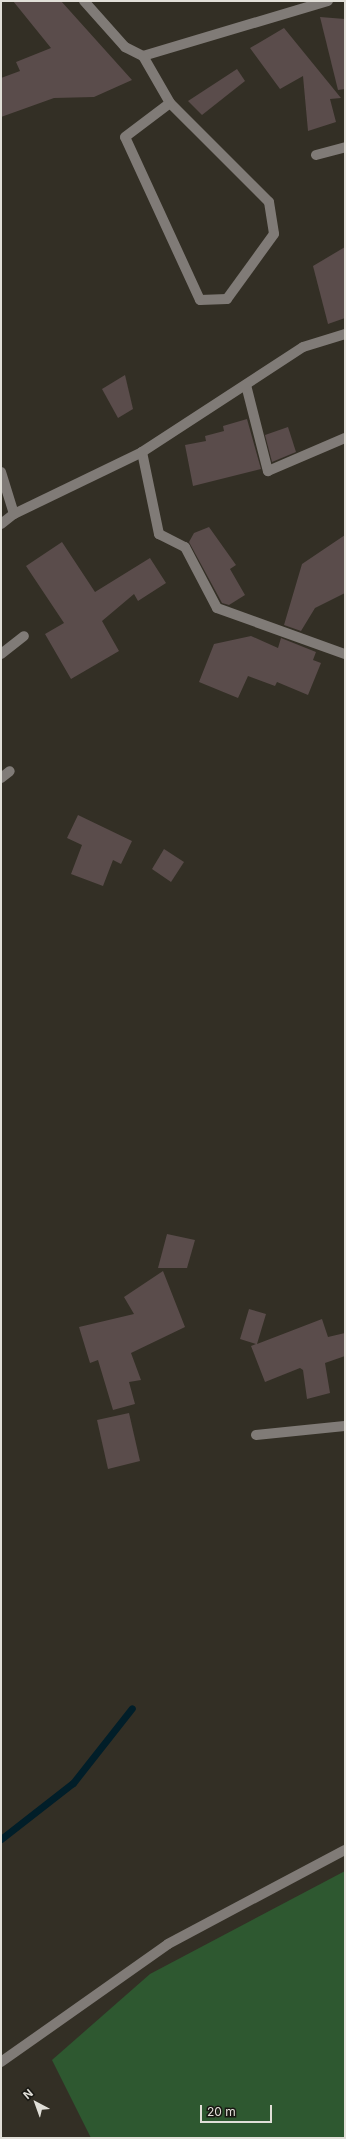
<!DOCTYPE html>
<style>
body{margin:0}
#map{position:relative;width:346px;height:2139px;overflow:hidden;background:#332f25;font-family:Inter,sans-serif}
div>[style]{position:absolute}
.green>*{inset:0;background:#2e5830}
.stream>*{height:7px;margin:-3.5px;padding:0 3.5px;transform-origin:3.5px;border-radius:3.5px;background:#011e29}
.building>*{inset:0;background:#5a4c4b}
.minor>*{height:10px;margin:-5px;padding:0 5px;transform-origin:5px;border-radius:5px;background:#807b77}
span{translate:-50% -50%;white-space:nowrap;text-align:center;line-height:1.15;-webkit-text-stroke:4px #191813;paint-order:stroke}
.frame{position:absolute;inset:0;border:2px solid #e1dfd8;pointer-events:none}
.north{position:absolute;left:16px;top:2083px;width:40px;height:40px;-webkit-text-stroke:3px #191813;paint-order:stroke;rotate:319deg;font-size:11px;font-weight:700;line-height:16px;text-align:center;color:#e1dfd8}
.north::after{content:'';display:block;margin:auto;width:14px;height:18px;background:#e1dfd8;clip-path:polygon(50% 0,100% 100%,50% 72%,0 100%)}
.scale{position:absolute;left:200px;top:2105px;width:72px;height:18px;box-sizing:border-box;border:2px solid #e1dfd8;border-top:0;padding-left:5px;font-size:12px;line-height:14px;white-space:nowrap;color:#e1dfd8;-webkit-text-stroke:3px #191813;paint-order:stroke}
</style>
<div id="map">
<div class="green">
<i style="clip-path:polygon(345px 1871px,345px 2138px,91px 2138px,52px 2060px,150px 1974px)"></i>
</div>
<div class="stream">
<i style="left:1px;top:1839px;width:91px;rotate:-37.9deg"></i>
<i style="left:73px;top:1783px;width:95px;rotate:-51.8deg"></i>
</div>
<div class="building">
<i style="clip-path:polygon(13px 1px,61px 1px,132px 80px,94px 97px,54px 98px,1px 117px,1px 78px,20px 71px,16px 62px,51px 48px)"></i>
<i style="clip-path:polygon(320px 17px,345px 19px,345px 89px,338px 90px)"></i>
<i style="clip-path:polygon(284px 28px,341px 98px,330px 99px,336px 122px,308px 131px,303px 76px,280px 89px,250px 48px)"></i>
<i style="clip-path:polygon(237px 69px,245px 81px,202px 115px,188px 101px)"></i>
<i style="clip-path:polygon(345px 247px,345px 318px,328px 324px,313px 266px)"></i>
<i style="clip-path:polygon(125px 375px,133px 409px,118px 418px,102px 389px)"></i>
<i style="clip-path:polygon(247px 419px,261px 469px,193px 486px,185px 445px,206px 441px,205px 436px,224px 431px,223px 426px)"></i>
<i style="clip-path:polygon(288px 427px,296px 452px,272px 462px,265px 435px)"></i>
<i style="clip-path:polygon(209px 527px,236px 565px,230px 569px,245px 595px,229px 605px,222px 603px,189px 542px,194px 533px)"></i>
<i style="clip-path:polygon(345px 535px,345px 593px,315px 608px,301px 631px,284px 625px,302px 564px)"></i>
<i style="clip-path:polygon(62px 542px,95px 592px,150px 558px,166px 583px,138px 601px,134px 594px,102px 621px,119px 651px,71px 679px,45px 634px,64px 623px,26px 566px)"></i>
<i style="clip-path:polygon(251px 636px,278px 648px,281px 638px,316px 652px,313px 660px,321px 663px,308px 695px,277px 682px,275px 686px,248px 676px,238px 698px,199px 682px,214px 644px)"></i>
<i style="clip-path:polygon(78px 815px,132px 841px,121px 864px,113px 860px,103px 886px,71px 874px,82px 845px,67px 838px)"></i>
<i style="clip-path:polygon(164px 849px,184px 862px,171px 882px,152px 869px)"></i>
<i style="clip-path:polygon(167px 1234px,195px 1240px,187px 1268px,158px 1268px)"></i>
<i style="clip-path:polygon(163px 1271px,185px 1327px,131px 1353px,141px 1380px,129px 1382px,135px 1404px,113px 1410px,98px 1360px,90px 1363px,79px 1327px,134px 1314px,124px 1297px)"></i>
<i style="clip-path:polygon(249px 1309px,266px 1314px,257px 1344px,322px 1319px,328px 1337px,345px 1333px,345px 1356px,325px 1363px,330px 1393px,307px 1399px,303px 1370px,300px 1368px,265px 1382px,251px 1346px,256px 1344px,240px 1339px)"></i>
<i style="clip-path:polygon(129px 1413px,140px 1461px,108px 1469px,97px 1420px)"></i>
</div>
<div class="minor">
<i style="left:84px;top:1px;width:62px;rotate:48.3deg"></i>
<i style="left:125px;top:47px;width:20px;rotate:27deg"></i>
<i style="left:143px;top:56px;width:193px;rotate:-16.6deg"></i>
<i style="left:143px;top:56px;width:54px;rotate:60.1deg"></i>
<i style="left:170px;top:103px;width:140px;rotate:45deg"></i>
<i style="left:269px;top:202px;width:32px;rotate:81deg"></i>
<i style="left:274px;top:234px;width:80px;rotate:125.9deg"></i>
<i style="left:227px;top:299px;width:27px;rotate:178deg"></i>
<i style="left:200px;top:300px;width:179px;rotate:-114.7deg"></i>
<i style="left:125px;top:137px;width:56px;rotate:-37.1deg"></i>
<i style="left:316px;top:155px;width:30px;rotate:-15deg"></i>
<i style="left:246px;top:385px;width:89px;rotate:75.7deg"></i>
<i style="left:268px;top:471px;width:84px;rotate:-23.2deg"></i>
<i style="left:142px;top:452px;width:84px;rotate:78.3deg"></i>
<i style="left:159px;top:534px;width:29px;rotate:27deg"></i>
<i style="left:185px;top:547px;width:69px;rotate:62.3deg"></i>
<i style="left:217px;top:608px;width:136px;rotate:19.8deg"></i>
<i style="left:1px;top:472px;width:44px;rotate:72.8deg"></i>
<i style="left:1px;top:524px;width:16px;rotate:-38deg"></i>
<i style="left:14px;top:514px;width:142px;rotate:-25.8deg"></i>
<i style="left:142px;top:452px;width:192px;rotate:-33.1deg"></i>
<i style="left:303px;top:347px;width:44px;rotate:-17.2deg"></i>
<i style="left:1px;top:654px;width:29px;rotate:-38deg"></i>
<i style="left:1px;top:778px;width:11px;rotate:-38deg"></i>
<i style="left:256px;top:1435px;width:89px;rotate:-5.8deg"></i>
<i style="left:1px;top:2062px;width:204px;rotate:-35.2deg"></i>
<i style="left:168px;top:1944px;width:200px;rotate:-28deg"></i>
</div>
<div class="frame"></div>
<div class="north">N</div>
<div class="scale">20 m</div>
</div>
